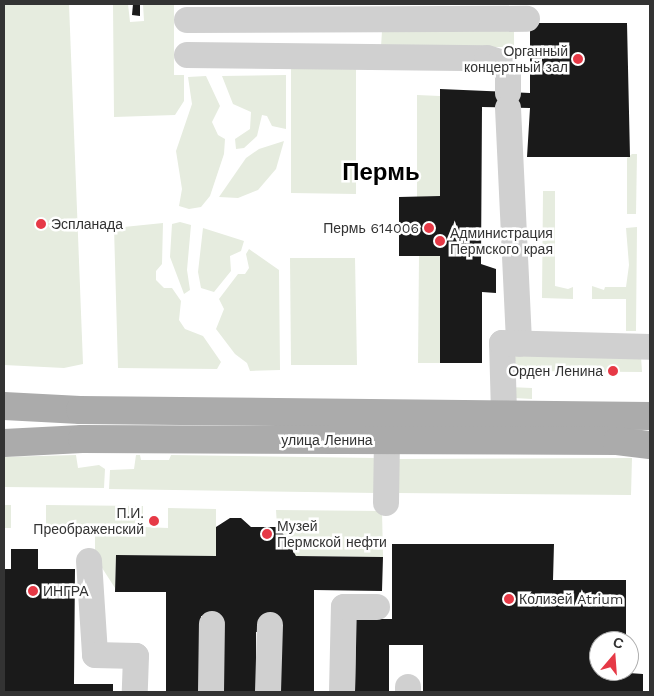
<!DOCTYPE html>
<meta charset="utf-8">
<style>
body{margin:0}
#map{position:relative;width:654px;height:696px;overflow:hidden;background:#fff;font-family:"Work Sans",sans-serif}
div>[style]{position:absolute}
.green>*{inset:0;background:#e6ecdf}
.building>*{inset:0;background:#1a1a1a}
.minor>*{height:26px;margin:-13px;padding:0 13px;transform-origin:13px;border-radius:13px;background:#d0d0d0}
.major>*{height:28px;margin:-14px;padding:0 14px;transform-origin:14px;border-radius:14px;background:#ababab}
.dots>*{width:14px;height:14px;translate:-50% -50%;box-sizing:border-box;border:2px solid #fff;border-radius:50%}
span{translate:-50% -50%;white-space:nowrap;text-align:center;line-height:1.15;-webkit-text-stroke:5px #fff;paint-order:stroke}
.poi-label{font-size:14px;color:#333}
.right{translate:-100% -50%;text-align:right}
.left{translate:0 -50%;text-align:left}
.street-label{font-size:14px;color:#333}
.town-label{font-size:24px;color:#000;font-weight:700}
.frame{position:absolute;inset:0;border:5px solid #333;pointer-events:none}
.north{position:absolute;left:589px;top:631px;width:50px;height:50px;box-sizing:border-box;background:#fff;border:1px solid #adadad;border-radius:50%;rotate:18deg;font-size:14px;font-weight:700;line-height:20px;text-align:center;color:#333}
.north::after{content:'';display:block;margin:auto;width:18px;height:22px;background:#e63946;clip-path:polygon(50% 0,100% 100%,50% 72%,0 100%)}
</style>
<div id="map">
<div class="green">
<i style="clip-path:polygon(4px 4px,69px 4px,83px 364px,64px 368px,4px 365px)"></i>
<i style="clip-path:polygon(113px 4px,128px 4px,130px 22px,144px 21px,143px 4px,174px 4px,174px 75px,184px 75px,184px 101px,175px 115px,114px 117px)"></i>
<i style="clip-path:polygon(382px 31px,514px 31px,514px 47px,381px 47px)"></i>
<i style="clip-path:polygon(291px 68px,356px 68px,356px 194px,291px 193px)"></i>
<i style="clip-path:polygon(286px 75px,286px 129px,272px 126px,267px 116px,262px 115px,257px 136px,244px 148px,236px 149px,235px 139px,250px 129px,251px 112px,233px 104px,222px 76px)"></i>
<i style="clip-path:polygon(206px 76px,220px 106px,212px 122px,218px 135px,225px 139px,224px 154px,210px 196px,201px 207px,189px 209px,179px 206px,182px 189px,176px 151px,192px 104px,188px 77px)"></i>
<i style="clip-path:polygon(417px 95px,440px 96px,440px 196px,417px 197px)"></i>
<i style="clip-path:polygon(284px 141px,276px 169px,258px 190px,238px 198px,219px 197px,246px 158px,259px 149px)"></i>
<i style="clip-path:polygon(632px 154px,637px 154px,636px 214px,627px 214px,627px 158px)"></i>
<i style="clip-path:polygon(543px 191px,555px 191px,555px 286px,568px 289px,573px 287px,573px 299px,542px 298px)"></i>
<i style="clip-path:polygon(180px 222px,191px 225px,187px 270px,190px 290px,184px 294px,170px 257px,172px 224px)"></i>
<i style="clip-path:polygon(163px 223px,162px 264px,156px 271px,156px 280px,164px 288px,172px 288px,181px 301px,179px 320px,185px 329px,203px 336px,221px 362px,217px 369px,118px 368px,114px 228px)"></i>
<i style="clip-path:polygon(637px 227px,636px 331px,626px 331px,626px 299px,592px 299px,592px 286px,604px 290px,605px 287px,626px 287px,629px 265px,626px 228px)"></i>
<i style="clip-path:polygon(203px 228px,244px 241px,241px 251px,230px 256px,231px 271px,214px 292px,201px 288px,198px 272px)"></i>
<i style="clip-path:polygon(249px 249px,279px 270px,280px 370px,250px 371px,247px 363px,235px 354px,216px 329px,224px 309px,219px 299px,238px 274px,245px 274px,249px 268px,246px 254px)"></i>
<i style="clip-path:polygon(419px 256px,440px 256px,440px 363px,418px 363px)"></i>
<i style="clip-path:polygon(290px 258px,355px 258px,357px 365px,291px 365px)"></i>
<i style="clip-path:polygon(508px 354px,641px 356px,642px 372px,508px 371px)"></i>
<i style="clip-path:polygon(509px 387px,532px 388px,532px 399px,514px 398px)"></i>
<i style="clip-path:polygon(76px 455px,78px 468px,99px 465px,105px 469px,104px 488px,4px 487px,4px 457px)"></i>
<i style="clip-path:polygon(136px 455px,140px 455px,141px 460px,169px 460px,171px 455px,376px 458px,377px 493px,109px 489px,110px 470px,134px 469px)"></i>
<i style="clip-path:polygon(632px 458px,631px 495px,397px 493px,398px 459px)"></i>
<i style="clip-path:polygon(4px 505px,11px 505px,11px 528px,4px 528px)"></i>
<i style="clip-path:polygon(46px 505px,143px 506px,143px 527px,168px 528px,168px 508px,216px 509px,216px 556px,116px 555px,115px 588px,95px 557px,95px 529px,46px 528px)"></i>
<i style="clip-path:polygon(276px 510px,382px 511px,383px 557px,296px 556px,277px 527px)"></i>
</div>
<div class="building">
<i style="clip-path:polygon(133px 4px,140px 4px,140px 16px,132px 15px)"></i>
<i style="clip-path:polygon(530px 23px,627px 23px,630px 157px,527px 157px,530px 108px,482px 107px,481px 264px,496px 269px,496px 293px,482px 292px,482px 363px,440px 363px,440px 256px,399px 256px,399px 197px,440px 196px,440px 89px,530px 93px)"></i>
<i style="clip-path:polygon(230px 518px,241px 518px,251px 527px,279px 527px,296px 556px,383px 557px,382px 591px,314px 590px,314px 692px,280px 692px,280px 617px,260px 617px,260px 632px,256px 632px,256px 692px,223px 692px,219px 617px,201px 616px,200px 692px,166px 692px,166px 592px,115px 592px,116px 555px,216px 556px,216px 527px)"></i>
<i style="clip-path:polygon(392px 544px,554px 544px,553px 580px,626px 580px,626px 641px,599px 641px,599px 671px,643px 674px,643px 692px,423px 692px,423px 645px,389px 645px,389px 692px,355px 692px,356px 619px,392px 619px)"></i>
<i style="clip-path:polygon(11px 549px,38px 549px,38px 569px,75px 569px,74px 684px,113px 684px,113px 692px,4px 692px,4px 569px,11px 569px)"></i>
</div>
<div class="minor">
<i style="left:187px;top:20px;width:340px;rotate:-0.2deg"></i>
<i style="left:187px;top:55px;width:300px;rotate:0.6deg"></i>
<i style="left:487px;top:58px;width:14px;rotate:17deg"></i>
<i style="left:500px;top:62px;width:14px;rotate:56deg"></i>
<i style="left:508px;top:74px;width:19px;rotate:90deg"></i>
<i style="left:508px;top:108px;width:236px;rotate:87.3deg"></i>
<i style="left:504px;top:413px;width:70px;rotate:-91.6deg"></i>
<i style="left:502px;top:343px;width:148px;rotate:1.5deg"></i>
<i style="left:386px;top:503px;width:63px;rotate:-89.1deg"></i>
<i style="left:89px;top:561px;width:94px;rotate:86.3deg"></i>
<i style="left:95px;top:655px;width:41px;rotate:1.4deg"></i>
<i style="left:136px;top:656px;width:36px;rotate:92deg"></i>
<i style="left:211px;top:692px;width:68px;rotate:-89.2deg"></i>
<i style="left:268px;top:692px;width:67px;rotate:-88.3deg"></i>
<i style="left:342px;top:692px;width:85px;rotate:-88.7deg"></i>
<i style="left:344px;top:607px;width:33px"></i>
<i style="left:408px;top:692px;width:5px;rotate:-90deg"></i>
</div>
<div class="major">
<i style="left:4px;top:406px;width:76px;rotate:3deg"></i>
<i style="left:80px;top:410px;width:570px;rotate:0.6deg"></i>
<i style="left:4px;top:443px;width:78px;rotate:-2.9deg"></i>
<i style="left:82px;top:439px;width:535px;rotate:0.21deg"></i>
<i style="left:617px;top:441px;width:33px;rotate:7deg"></i>
</div>
<div class="dots">
<i style="left:578px;top:59px;background:#e63946"></i>
<i style="left:41px;top:224px;background:#e63946"></i>
<i style="left:429px;top:228px;background:#e63946"></i>
<i style="left:440px;top:241px;background:#e63946"></i>
<i style="left:613px;top:371px;background:#e63946"></i>
<i style="left:154px;top:521px;background:#e63946"></i>
<i style="left:267px;top:534px;background:#e63946"></i>
<i style="left:33px;top:591px;background:#e63946"></i>
<i style="left:509px;top:599px;background:#e63946"></i>
</div>
<div class="poi-label">
<span class="right" style="left:568px;top:59px">Органный<br>концертный зал</span>
<span class="left" style="left:51px;top:224px">Эспланада</span>
<span class="right" style="left:419px;top:228px">Пермь 614006</span>
<span class="left" style="left:450px;top:241px">Администрация<br>Пермского края</span>
<span class="right" style="left:603px;top:371px">Орден Ленина</span>
<span class="right" style="left:144px;top:521px">П.И.<br>Преображенский</span>
<span class="left" style="left:277px;top:534px">Музей<br>Пермской нефти</span>
<span class="left" style="left:43px;top:591px">ИНГРА</span>
<span class="left" style="left:519px;top:599px">Колизей Atrium</span>
</div>
<div class="street-label">
<span style="left:327px;top:440px">улица Ленина</span>
</div>
<div class="town-label">
<span style="left:381px;top:173px">Пермь</span>
</div>
<div class="frame"></div>
<div class="north">С</div>
</div>
